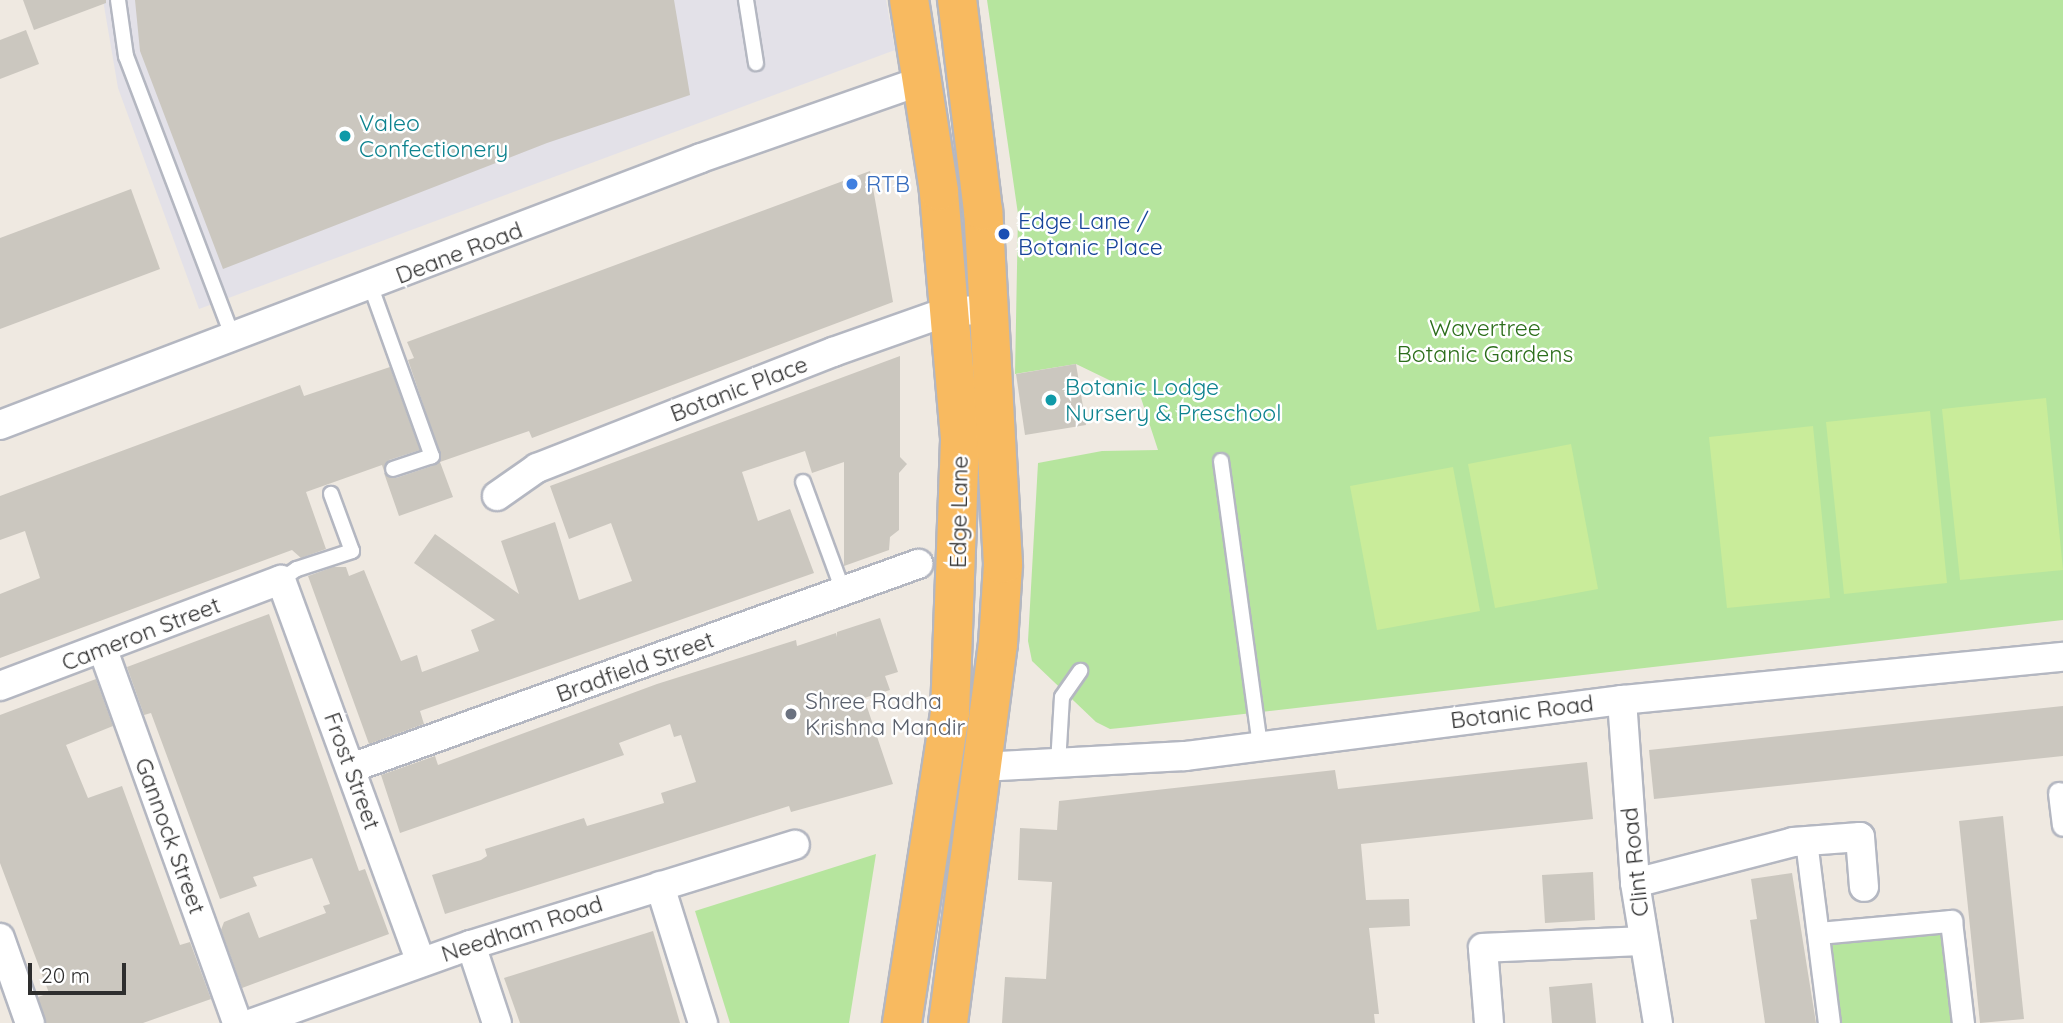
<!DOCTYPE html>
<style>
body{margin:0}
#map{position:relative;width:2063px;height:1023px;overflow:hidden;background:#efe9e1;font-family:Quicksand,sans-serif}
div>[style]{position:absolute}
.industrial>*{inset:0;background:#e3e1e8}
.green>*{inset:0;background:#b6e59e}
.pitch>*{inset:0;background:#c9ec9a}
.building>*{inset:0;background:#cbc7bf}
.roads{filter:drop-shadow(2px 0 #b4b7c1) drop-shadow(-2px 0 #b4b7c1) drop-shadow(0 2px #b4b7c1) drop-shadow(0 -2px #b4b7c1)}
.service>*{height:14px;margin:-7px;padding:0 7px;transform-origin:7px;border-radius:7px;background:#fff}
.pedestrian>*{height:21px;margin:-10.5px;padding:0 10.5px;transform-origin:10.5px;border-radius:10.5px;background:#fff}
.minor>*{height:28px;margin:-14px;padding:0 14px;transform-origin:14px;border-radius:14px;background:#fff}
.trunk>*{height:38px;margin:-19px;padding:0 19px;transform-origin:19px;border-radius:19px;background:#f8ba60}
.dots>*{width:19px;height:19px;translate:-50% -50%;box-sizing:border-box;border:4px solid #fff;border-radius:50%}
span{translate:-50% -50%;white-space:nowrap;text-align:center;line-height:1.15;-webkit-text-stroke:5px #fff;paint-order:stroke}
.culture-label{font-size:23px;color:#0d838f}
.left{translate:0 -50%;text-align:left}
.shop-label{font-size:23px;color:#366cbe}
.transit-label{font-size:23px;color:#164399}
.street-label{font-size:23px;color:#2e2e2e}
.park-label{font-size:23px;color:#2c6e1b}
.worship-label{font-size:23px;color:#5b616d}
.scale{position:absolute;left:28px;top:963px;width:98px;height:32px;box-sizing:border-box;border:4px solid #2e2e2e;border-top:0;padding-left:9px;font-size:21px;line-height:24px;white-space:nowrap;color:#2e2e2e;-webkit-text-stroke:5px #fff;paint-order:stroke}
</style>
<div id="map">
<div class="industrial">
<i style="clip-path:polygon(103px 0,886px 0,895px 50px,199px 309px,118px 88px)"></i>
</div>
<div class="green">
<i style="clip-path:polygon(987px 0,2063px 0,2063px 620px,1130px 727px,1110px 729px,1096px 722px,1032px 661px,1028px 641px,1038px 463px,1102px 451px,1158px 450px,1140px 395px,1076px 364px,1015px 374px,1018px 214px)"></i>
<i style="clip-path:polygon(876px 854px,849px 1023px,730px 1023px,695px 911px)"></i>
<i style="clip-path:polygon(1934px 926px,1946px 937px,1953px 1023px,1836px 1023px,1827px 938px)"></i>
</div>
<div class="pitch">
<i style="clip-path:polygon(2046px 398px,2063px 570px,1960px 580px,1942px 409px)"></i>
<i style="clip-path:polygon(1930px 411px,1947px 583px,1844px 594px,1826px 422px)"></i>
<i style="clip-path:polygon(1813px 426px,1830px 598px,1727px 608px,1709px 437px)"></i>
<i style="clip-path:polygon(1571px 444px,1598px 589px,1495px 608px,1468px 464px)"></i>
<i style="clip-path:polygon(1453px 467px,1480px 611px,1377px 630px,1350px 486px)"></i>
</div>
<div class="building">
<i style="clip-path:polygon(23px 0,106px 0,106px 3px,34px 30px)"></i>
<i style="clip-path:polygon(135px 0,674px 0,690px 95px,547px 143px,223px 269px,140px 51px)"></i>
<i style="clip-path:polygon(26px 30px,39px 64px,0 79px,0 40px)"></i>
<i style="clip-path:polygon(870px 171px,893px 302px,532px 438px,529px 431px,440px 462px,453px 497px,399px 516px,384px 473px,396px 478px,435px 465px,441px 457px,408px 360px,414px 358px,407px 342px)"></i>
<i style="clip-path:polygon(131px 189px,160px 269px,0 329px,0 238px)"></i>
<i style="clip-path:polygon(900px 356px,900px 457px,907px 464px,899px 473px,899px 530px,890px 537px,889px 550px,844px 566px,844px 462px,812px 473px,805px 451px,742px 472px,758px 521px,790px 509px,814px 573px,420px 711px,424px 724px,369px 744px,308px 576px,333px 567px,346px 567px,349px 576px,364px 570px,401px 661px,417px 655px,422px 672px,479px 651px,471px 630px,495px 620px,414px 563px,435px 534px,519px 594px,501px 541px,555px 522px,579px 600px,632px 581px,611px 523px,569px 539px,550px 486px)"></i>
<i style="clip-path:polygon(1076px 364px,1086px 425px,1025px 435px,1016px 374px)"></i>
<i style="clip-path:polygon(390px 367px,420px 450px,389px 460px,384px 471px,382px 465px,306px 492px,326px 549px,301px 558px,292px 550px,0 658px,0 594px,40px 578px,25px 531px,0 540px,0 496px,300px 385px,304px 396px)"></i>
<i style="clip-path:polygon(269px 614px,359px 871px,365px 869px,389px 934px,242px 988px,221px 930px,224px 922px,249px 912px,259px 938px,326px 913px,323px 906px,330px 904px,312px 858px,253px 877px,257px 886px,220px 899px,151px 713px,144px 715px,127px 667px)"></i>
<i style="clip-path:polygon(880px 618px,898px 672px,885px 676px,890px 690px,864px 698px,893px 784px,791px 812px,789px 806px,445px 914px,432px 875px,481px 860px,487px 856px,485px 849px,584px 818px,587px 826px,664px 803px,661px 793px,696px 782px,681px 735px,674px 737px,670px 724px,619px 743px,624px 755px,400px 833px,381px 775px,435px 756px,438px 765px,657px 684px,796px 640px,797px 646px,836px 633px,837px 637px,837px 632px)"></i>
<i style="clip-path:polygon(96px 679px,113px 726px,66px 745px,88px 798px,122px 786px,180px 945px,190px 942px,211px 999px,143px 1023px,46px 1023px,38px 997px,49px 993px,0 863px,0 715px)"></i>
<i style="clip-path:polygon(2063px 706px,2063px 756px,1654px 799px,1649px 750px)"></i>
<i style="clip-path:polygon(1587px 762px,1593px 819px,1361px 844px,1366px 900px,1409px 899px,1410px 926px,1369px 928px,1379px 1014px,1374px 1014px,1375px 1023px,1002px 1023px,1005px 977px,1046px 979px,1052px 882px,1018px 880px,1020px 828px,1057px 830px,1059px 801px,1335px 770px,1338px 789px)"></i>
<i style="clip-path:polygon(2003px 816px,2024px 1019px,1980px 1023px,1959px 821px)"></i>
<i style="clip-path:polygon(1593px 872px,1595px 920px,1545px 923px,1542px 875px)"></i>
<i style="clip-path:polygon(1792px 873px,1816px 1023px,1765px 1023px,1750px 920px,1757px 919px,1751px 879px)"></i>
<i style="clip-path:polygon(653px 931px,680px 1023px,520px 1023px,504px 978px)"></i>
<i style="clip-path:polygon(1592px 983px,1596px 1023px,1552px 1023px,1549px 987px)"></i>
</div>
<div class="roads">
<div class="service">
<i style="left:118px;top:0;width:57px;rotate:81.9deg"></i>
<i style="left:126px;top:56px;width:302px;rotate:69.2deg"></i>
<i style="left:746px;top:0;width:64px;rotate:81deg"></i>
<i style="left:371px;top:287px;width:180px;rotate:70.2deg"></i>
<i style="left:432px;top:456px;width:41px;rotate:161.6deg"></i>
<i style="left:1221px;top:461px;width:288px;rotate:82.2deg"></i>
<i style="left:803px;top:482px;width:116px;rotate:69.8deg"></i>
<i style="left:281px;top:580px;width:19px;rotate:-35deg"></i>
<i style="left:297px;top:569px;width:58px;rotate:-18.1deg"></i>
<i style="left:352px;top:551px;width:61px;rotate:-110.2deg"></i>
<i style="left:1058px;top:764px;width:67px;rotate:-86.6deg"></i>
<i style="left:1062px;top:697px;width:32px;rotate:-55deg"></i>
</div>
<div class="pedestrian">
<i style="left:2059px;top:793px;width:32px;rotate:83deg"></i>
<i style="left:1806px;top:841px;width:183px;rotate:82.8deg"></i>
<i style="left:1818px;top:933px;width:134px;rotate:-5.2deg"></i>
<i style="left:1951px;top:921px;width:103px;rotate:83.3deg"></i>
</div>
<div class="minor">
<i style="left:0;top:425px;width:750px;rotate:-20.85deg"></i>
<i style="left:701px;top:158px;width:230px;rotate:-19.3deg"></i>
<i style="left:497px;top:496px;width:49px;rotate:-35deg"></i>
<i style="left:537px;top:468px;width:318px;rotate:-21.4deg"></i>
<i style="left:833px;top:352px;width:123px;rotate:-19.5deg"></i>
<i style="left:949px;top:311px;width:41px;rotate:-1.4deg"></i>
<i style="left:103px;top:650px;width:396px;rotate:70.2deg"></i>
<i style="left:0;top:686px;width:300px;rotate:-20.7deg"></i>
<i style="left:281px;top:580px;width:407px;rotate:69.9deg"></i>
<i style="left:1622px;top:700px;width:183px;rotate:85.9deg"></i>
<i style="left:1635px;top:883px;width:142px;rotate:80.7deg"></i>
<i style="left:981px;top:767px;width:204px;rotate:-3.1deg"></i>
<i style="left:1185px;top:756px;width:441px;rotate:-7.3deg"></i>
<i style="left:1622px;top:700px;width:443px;rotate:-5.6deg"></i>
<i style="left:351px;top:768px;width:603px;rotate:-19.79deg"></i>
<i style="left:1635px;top:883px;width:163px;rotate:-14.5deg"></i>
<i style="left:1793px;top:842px;width:67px;rotate:-4.3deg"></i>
<i style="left:1860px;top:837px;width:50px;rotate:85.4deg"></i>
<i style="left:660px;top:886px;width:144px;rotate:72.6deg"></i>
<i style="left:0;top:938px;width:90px;rotate:70.6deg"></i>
<i style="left:471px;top:945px;width:82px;rotate:71.6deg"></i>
<i style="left:253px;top:1023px;width:232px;rotate:-19.7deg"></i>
<i style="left:471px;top:945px;width:339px;rotate:-17.2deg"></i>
<i style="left:1489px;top:1023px;width:75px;rotate:-94.6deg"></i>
<i style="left:1483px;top:948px;width:161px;rotate:-2.5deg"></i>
</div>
<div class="trunk">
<i style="left:902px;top:1023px;width:314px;rotate:-81.2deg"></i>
<i style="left:950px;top:713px;width:275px;rotate:-87.9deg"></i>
<i style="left:960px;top:438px;width:248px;rotate:-94.9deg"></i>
<i style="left:939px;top:191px;width:193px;rotate:-98.9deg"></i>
<i style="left:948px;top:1023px;width:382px;rotate:-82.5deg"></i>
<i style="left:998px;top:644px;width:80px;rotate:-86.4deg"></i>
<i style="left:1003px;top:564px;width:354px;rotate:-93.2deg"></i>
<i style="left:983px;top:211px;width:213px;rotate:-97deg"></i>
</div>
</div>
<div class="dots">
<i style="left:345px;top:136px;background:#0f9aa8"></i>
<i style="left:852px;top:184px;background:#3f7fe0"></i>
<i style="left:1004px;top:234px;background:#1a4fb4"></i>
<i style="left:1051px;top:400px;background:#0f9aa8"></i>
<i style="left:791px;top:714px;background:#6b7280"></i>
</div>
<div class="culture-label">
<span class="left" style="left:359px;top:136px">Valeo<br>Confectionery</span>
<span class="left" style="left:1065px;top:400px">Botanic Lodge<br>Nursery &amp; Preschool</span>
</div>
<div class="shop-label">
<span class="left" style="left:866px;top:184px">RTB</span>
</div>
<div class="transit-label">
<span class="left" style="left:1018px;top:234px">Edge Lane /<br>Botanic Place</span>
</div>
<div class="street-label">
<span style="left:459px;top:253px;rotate:-21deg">Deane Road</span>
<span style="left:739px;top:389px;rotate:-21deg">Botanic Place</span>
<span style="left:959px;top:512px;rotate:-89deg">Edge Lane</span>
<span style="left:141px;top:634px;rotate:-21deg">Cameron Street</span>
<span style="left:635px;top:667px;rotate:-20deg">Bradfield Street</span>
<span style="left:1522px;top:712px;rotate:-7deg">Botanic Road</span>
<span style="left:352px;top:771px;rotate:70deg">Frost Street</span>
<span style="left:170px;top:836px;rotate:70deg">Gannock Street</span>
<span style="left:1635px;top:862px;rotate:-96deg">Clint Road</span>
<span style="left:522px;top:929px;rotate:-18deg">Needham Road</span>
</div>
<div class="park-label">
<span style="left:1485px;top:341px">Wavertree<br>Botanic Gardens</span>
</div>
<div class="worship-label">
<span class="left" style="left:805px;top:714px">Shree Radha<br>Krishna Mandir</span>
</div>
<div class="scale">20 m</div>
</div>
